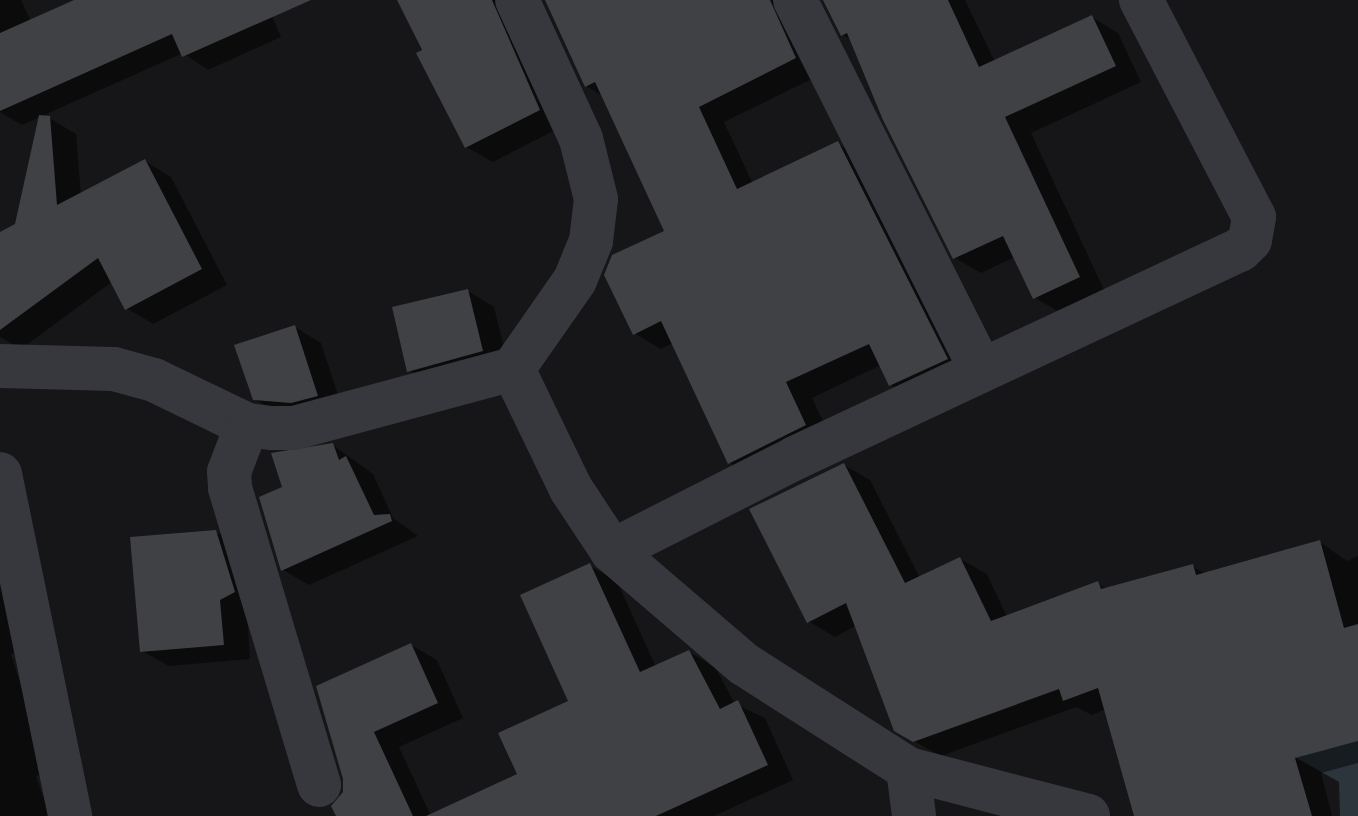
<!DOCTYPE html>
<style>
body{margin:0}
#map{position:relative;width:1358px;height:816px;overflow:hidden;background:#161618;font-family:"Titillium Web",sans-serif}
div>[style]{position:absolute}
.water>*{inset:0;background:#2c353c}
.shadow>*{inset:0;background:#0007}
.building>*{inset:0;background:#404145}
.minor>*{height:44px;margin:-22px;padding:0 22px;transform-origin:22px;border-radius:22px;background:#37383d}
span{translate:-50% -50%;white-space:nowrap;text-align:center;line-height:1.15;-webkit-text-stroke:7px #111113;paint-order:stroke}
</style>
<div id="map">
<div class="water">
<i style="clip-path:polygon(1358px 702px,1358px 816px,1340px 816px,1339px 782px,1279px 748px)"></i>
</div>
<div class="shadow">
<i style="clip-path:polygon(0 0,21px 0,31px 21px,78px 0,265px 0,281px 37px,208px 70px,183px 53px,22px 125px,0 112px)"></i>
<i style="clip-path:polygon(398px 0,524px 0,565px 125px,493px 162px,466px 147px)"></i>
<i style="clip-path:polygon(547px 0,786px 0,822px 74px,724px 122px,753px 184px,838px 144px,864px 159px,973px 374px,917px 400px,890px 385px,881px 365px,812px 398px,832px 440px,756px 478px,730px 463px,673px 343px,661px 349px,634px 333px,666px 232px,603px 96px,586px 86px)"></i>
<i style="clip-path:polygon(825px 0,965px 0,995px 62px,1092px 17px,1118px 33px,1141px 82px,1031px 133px,1105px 292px,1061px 313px,1034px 297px,1015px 257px,981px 273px,955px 258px,852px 40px,843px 35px)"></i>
<i style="clip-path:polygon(49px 118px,76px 134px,81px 195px,145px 161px,171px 177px,227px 285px,153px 324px,126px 308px,112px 282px,21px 349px,0 337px,0 234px,16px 226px)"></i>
<i style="clip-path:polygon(468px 291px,494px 307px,509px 366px,435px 386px,409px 370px)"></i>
<i style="clip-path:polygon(295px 327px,321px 343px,343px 410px,281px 414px,254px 399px)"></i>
<i style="clip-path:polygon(333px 445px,373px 474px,393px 518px,418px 536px,309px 585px,283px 570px,284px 488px)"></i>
<i style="clip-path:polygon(844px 465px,870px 480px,920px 578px,960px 559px,987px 574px,1007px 617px,1098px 584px,1108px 589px,1192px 566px,1206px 574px,1320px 542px,1347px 561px,1358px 556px,1358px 763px,1321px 773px,1332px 816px,1183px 816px,1106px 709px,1092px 715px,1076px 707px,941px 756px,914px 741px,857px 625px,835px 637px,808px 621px)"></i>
<i style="clip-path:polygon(216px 532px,243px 547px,250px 659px,169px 666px,142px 651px)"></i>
<i style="clip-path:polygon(0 548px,32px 647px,11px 654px,48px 773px,36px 776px,50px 816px,0 816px)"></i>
<i style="clip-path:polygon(590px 566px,617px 581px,656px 667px,689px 652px,715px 667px,735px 704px,765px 718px,793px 780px,714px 816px,338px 816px,411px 645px,437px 660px,463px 718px,399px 747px,431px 816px,520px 776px,570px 702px)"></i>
</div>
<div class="building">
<i style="clip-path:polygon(74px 0,311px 0,182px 57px,172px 34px,0 111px,0 33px)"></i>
<i style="clip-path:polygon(397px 0,492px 0,540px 110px,465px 148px,416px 53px,422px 50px)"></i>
<i style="clip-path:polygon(545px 0,770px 0,796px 58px,699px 107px,737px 189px,838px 141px,948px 359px,889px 386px,869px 344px,786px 382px,806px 425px,728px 464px,661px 321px,633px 335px,604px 275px,612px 255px,664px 231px,595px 82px,585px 87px)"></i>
<i style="clip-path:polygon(823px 0,948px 0,979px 67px,1092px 15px,1116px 66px,1005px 117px,1080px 277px,1033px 299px,1003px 236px,953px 259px,883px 120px,847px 33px,841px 36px)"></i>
<i style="clip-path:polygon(39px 115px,50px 116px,57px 205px,145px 159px,202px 269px,125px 310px,98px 258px,0 330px,0 232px,15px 224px)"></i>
<i style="clip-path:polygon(468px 289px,483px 351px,407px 372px,392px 307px)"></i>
<i style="clip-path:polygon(295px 325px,318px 396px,291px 403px,253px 400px,234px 345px)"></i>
<i style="clip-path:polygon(333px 443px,339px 460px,346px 456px,374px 515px,390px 514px,392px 521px,281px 571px,259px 497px,282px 487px,271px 453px)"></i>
<i style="clip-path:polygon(844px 463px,905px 583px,960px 557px,991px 621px,1098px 581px,1101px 589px,1193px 564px,1196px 575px,1320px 540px,1344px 628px,1358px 624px,1358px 741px,1295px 758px,1312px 816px,1134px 816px,1098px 688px,1063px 701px,1059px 689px,913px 742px,894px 731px,846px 603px,807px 623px,749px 509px)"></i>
<i style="clip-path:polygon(216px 530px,235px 592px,220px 600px,224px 645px,140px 652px,130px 537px)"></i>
<i style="clip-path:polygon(590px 563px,640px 672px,689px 650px,720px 709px,738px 700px,768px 765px,656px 816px,426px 816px,517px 774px,498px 733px,568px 701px,520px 595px)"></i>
<i style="clip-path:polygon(411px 643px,438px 703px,374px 732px,413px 816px,336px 816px,331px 806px,343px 792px,343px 779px,316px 686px)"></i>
</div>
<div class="minor">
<i style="left:795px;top:0;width:414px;rotate:63.3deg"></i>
<i style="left:0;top:366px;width:114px;rotate:1.5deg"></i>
<i style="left:114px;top:369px;width:41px;rotate:15.4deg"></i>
<i style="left:154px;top:380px;width:103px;rotate:25.8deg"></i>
<i style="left:247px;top:425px;width:25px;rotate:7deg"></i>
<i style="left:272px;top:428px;width:22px"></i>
<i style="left:294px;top:428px;width:227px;rotate:-15.1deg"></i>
<i style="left:513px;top:369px;width:108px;rotate:-55.1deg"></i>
<i style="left:575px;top:280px;width:42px;rotate:-67.7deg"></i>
<i style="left:591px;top:241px;width:42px;rotate:-83.2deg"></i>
<i style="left:596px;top:199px;width:62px;rotate:-104deg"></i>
<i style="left:581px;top:139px;width:153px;rotate:-114.7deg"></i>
<i style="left:513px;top:369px;width:133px;rotate:64.2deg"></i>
<i style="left:571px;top:489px;width:74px;rotate:56.5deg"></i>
<i style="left:612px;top:551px;width:174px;rotate:40.6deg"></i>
<i style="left:744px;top:664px;width:195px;rotate:32.6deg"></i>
<i style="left:908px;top:769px;width:47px;rotate:82.7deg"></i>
<i style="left:247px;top:425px;width:50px;rotate:111deg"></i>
<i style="left:229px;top:472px;width:16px;rotate:86deg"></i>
<i style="left:230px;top:488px;width:310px;rotate:73.3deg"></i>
<i style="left:0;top:474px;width:349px;rotate:78.4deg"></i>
<i style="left:612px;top:551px;width:205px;rotate:-26.9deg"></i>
<i style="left:795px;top:458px;width:491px;rotate:-25.1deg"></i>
<i style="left:1240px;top:250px;width:14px;rotate:-45deg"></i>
<i style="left:1250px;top:240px;width:23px;rotate:-80deg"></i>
<i style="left:1254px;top:217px;width:245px;rotate:-117.5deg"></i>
<i style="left:908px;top:769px;width:186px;rotate:14.6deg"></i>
</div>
</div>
